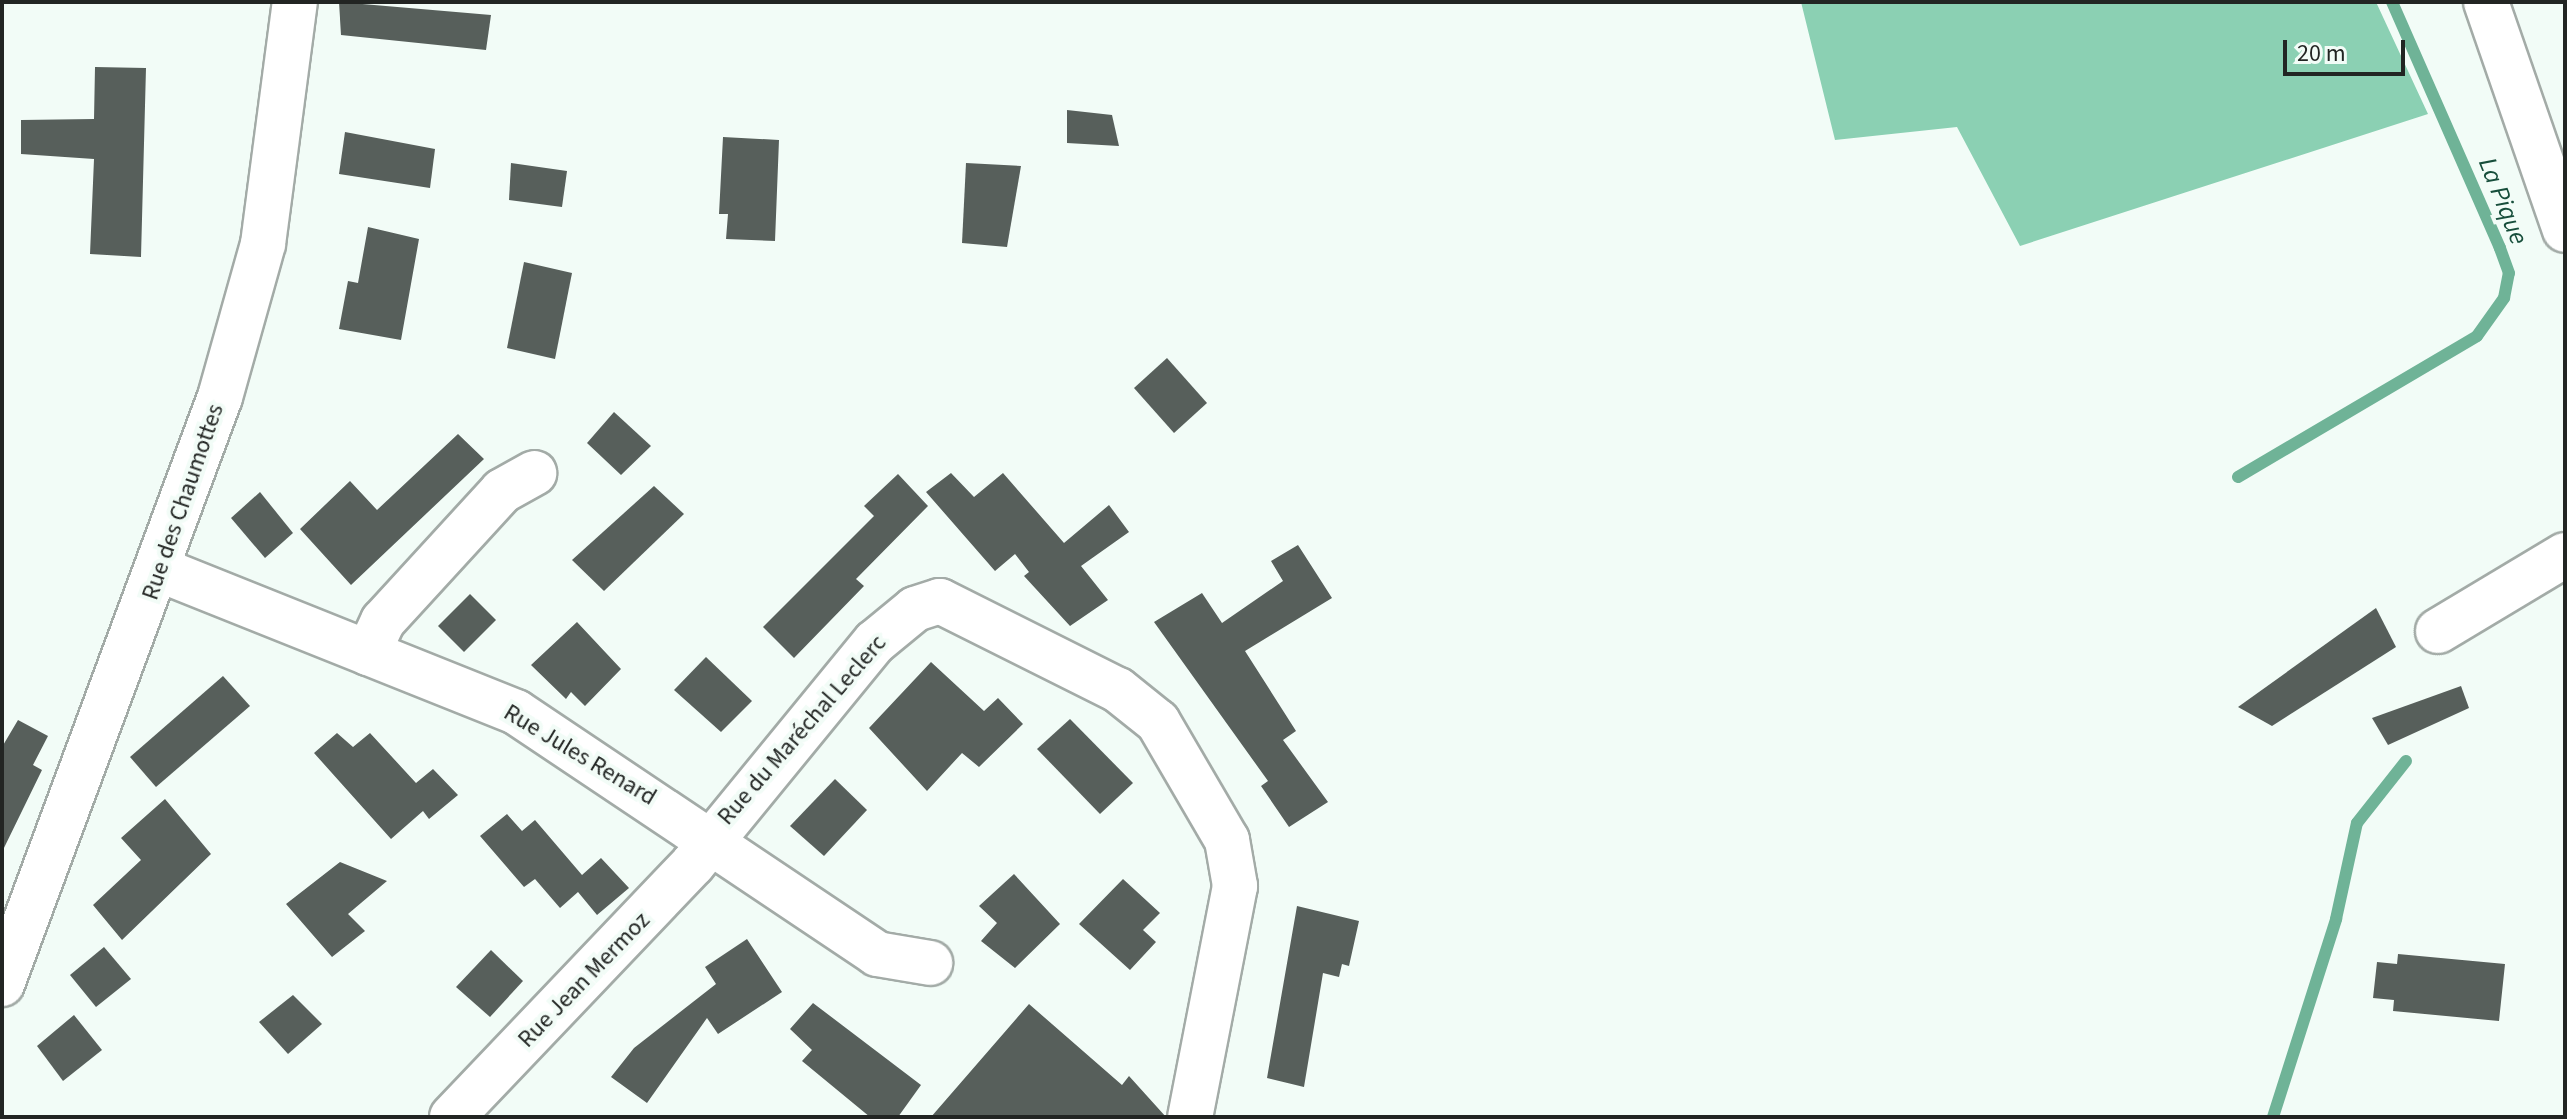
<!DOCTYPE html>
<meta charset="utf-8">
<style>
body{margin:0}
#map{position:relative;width:2567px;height:1119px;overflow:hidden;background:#f2fcf7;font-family:"Source Sans 3",sans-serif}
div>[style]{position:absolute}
.forest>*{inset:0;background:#8bd0b3}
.stream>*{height:12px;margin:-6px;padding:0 6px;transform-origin:6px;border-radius:6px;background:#6fb397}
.building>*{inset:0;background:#575f5b}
.roads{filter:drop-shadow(2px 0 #a3aba7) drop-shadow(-2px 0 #a3aba7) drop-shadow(0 2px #a3aba7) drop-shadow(0 -2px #a3aba7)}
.minor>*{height:44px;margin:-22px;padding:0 22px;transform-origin:22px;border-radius:22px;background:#fff}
span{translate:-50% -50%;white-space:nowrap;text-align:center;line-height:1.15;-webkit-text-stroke:8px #f2fcf7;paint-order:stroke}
.street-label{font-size:24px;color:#222523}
.water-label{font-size:26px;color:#174e3b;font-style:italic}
.frame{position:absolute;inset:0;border:4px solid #222523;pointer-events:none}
.scale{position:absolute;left:2283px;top:40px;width:122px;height:36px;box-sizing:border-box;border:4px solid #222523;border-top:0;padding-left:10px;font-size:24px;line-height:28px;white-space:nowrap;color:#222523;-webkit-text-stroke:6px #f2fcf7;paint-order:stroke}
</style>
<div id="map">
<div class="forest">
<i style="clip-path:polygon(1801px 2px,2376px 2px,2428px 114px,2020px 246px,1957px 127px,1835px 140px)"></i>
</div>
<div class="stream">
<i style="left:2238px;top:477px;width:277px;rotate:-30.5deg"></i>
<i style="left:2477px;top:336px;width:47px;rotate:-54.6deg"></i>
<i style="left:2504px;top:298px;width:25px;rotate:-79deg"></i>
<i style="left:2509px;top:273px;width:27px;rotate:-110deg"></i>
<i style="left:2500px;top:248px;width:269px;rotate:-113.7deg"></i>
<i style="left:2273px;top:1117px;width:208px;rotate:-72.3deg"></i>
<i style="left:2336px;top:919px;width:98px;rotate:-77.7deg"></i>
<i style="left:2357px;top:823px;width:79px;rotate:-51.7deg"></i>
</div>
<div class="building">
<i style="clip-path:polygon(339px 2px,491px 15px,486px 50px,341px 35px)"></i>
<i style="clip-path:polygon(95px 67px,146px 68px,141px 257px,90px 254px,94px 159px,21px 154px,21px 120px,94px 119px)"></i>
<i style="clip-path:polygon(1067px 110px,1112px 115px,1119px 146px,1067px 143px)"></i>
<i style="clip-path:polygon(345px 132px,435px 149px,430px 188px,339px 174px)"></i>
<i style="clip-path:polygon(723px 137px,779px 140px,775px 241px,726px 239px,728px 214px,719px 214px)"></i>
<i style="clip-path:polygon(511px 163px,567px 171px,562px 207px,509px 200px)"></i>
<i style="clip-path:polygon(966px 163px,1021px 166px,1007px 247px,962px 243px)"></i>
<i style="clip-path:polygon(368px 227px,419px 239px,401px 340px,339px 329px,348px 281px,358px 283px)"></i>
<i style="clip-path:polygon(524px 262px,572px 273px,555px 359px,507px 348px)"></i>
<i style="clip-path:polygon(1167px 358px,1207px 403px,1174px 433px,1134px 388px)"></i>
<i style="clip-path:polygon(614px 412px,651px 446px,621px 475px,587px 443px)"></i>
<i style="clip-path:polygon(458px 434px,484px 459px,351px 585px,300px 529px,350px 481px,377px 510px)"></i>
<i style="clip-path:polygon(951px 473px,974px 497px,1003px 473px,1064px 543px,1109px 505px,1129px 532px,1081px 566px,1108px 600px,1070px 626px,1024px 576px,1029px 572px,1015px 554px,995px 571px,926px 492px)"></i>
<i style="clip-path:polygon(898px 474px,928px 506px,856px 579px,864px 586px,794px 658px,763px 627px,874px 516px,864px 506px)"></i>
<i style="clip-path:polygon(654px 486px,684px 514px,604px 591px,572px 560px)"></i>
<i style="clip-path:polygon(260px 492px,293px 533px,265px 558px,231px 518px)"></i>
<i style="clip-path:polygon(1298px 545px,1332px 598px,1245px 651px,1296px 731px,1283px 740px,1328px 802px,1289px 827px,1261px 786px,1268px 781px,1154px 622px,1202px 593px,1222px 623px,1283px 581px,1271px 561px)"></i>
<i style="clip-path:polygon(470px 594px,496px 620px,464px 652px,438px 626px)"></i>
<i style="clip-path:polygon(2376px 608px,2396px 647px,2272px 726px,2238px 707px)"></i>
<i style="clip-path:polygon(577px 622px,621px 669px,585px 706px,571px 692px,566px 699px,531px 665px)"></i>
<i style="clip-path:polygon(706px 657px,752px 701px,721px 732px,674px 690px)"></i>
<i style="clip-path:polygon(931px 662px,984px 711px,998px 698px,1023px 724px,979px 767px,962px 753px,927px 791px,869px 728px)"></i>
<i style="clip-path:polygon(223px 676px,250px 706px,156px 787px,130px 757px)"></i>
<i style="clip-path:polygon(2461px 686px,2469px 708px,2388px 745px,2372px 718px)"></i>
<i style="clip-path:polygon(1070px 719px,1133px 783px,1100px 814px,1037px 749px)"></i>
<i style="clip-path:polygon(18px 720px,48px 736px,33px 765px,42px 770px,2px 852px,2px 747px)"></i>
<i style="clip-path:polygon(337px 733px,353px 747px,370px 733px,416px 783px,433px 769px,458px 795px,429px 819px,423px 811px,391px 839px,314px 753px)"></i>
<i style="clip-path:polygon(835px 779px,867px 810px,824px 856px,790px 826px)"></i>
<i style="clip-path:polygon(165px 799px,211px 854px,122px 940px,93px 905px,141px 860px,121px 838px)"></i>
<i style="clip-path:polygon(507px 814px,522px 831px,535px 820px,582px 875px,601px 858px,629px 888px,597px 915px,578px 892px,560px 908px,535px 879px,524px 887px,480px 836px)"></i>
<i style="clip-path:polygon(340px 862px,387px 881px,348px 914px,365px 931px,332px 957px,286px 904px)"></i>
<i style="clip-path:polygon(1014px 874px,1060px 924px,1015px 968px,981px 941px,997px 923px,979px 906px)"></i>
<i style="clip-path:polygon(1123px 879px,1160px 913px,1143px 930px,1156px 942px,1130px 970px,1079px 924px)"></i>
<i style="clip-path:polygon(1297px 906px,1359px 921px,1349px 966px,1342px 964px,1339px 977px,1323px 973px,1304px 1087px,1267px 1078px)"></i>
<i style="clip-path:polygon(747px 939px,782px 992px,718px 1034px,707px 1018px,647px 1103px,611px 1077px,634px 1048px,716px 984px,705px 967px)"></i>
<i style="clip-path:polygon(104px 947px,131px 979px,96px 1007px,70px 975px)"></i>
<i style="clip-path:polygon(491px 950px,523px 981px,490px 1017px,456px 987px)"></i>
<i style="clip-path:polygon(2398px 954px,2505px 964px,2499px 1021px,2393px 1011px,2394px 1000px,2373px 998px,2377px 962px,2397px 964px)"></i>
<i style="clip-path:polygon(293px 995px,322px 1024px,288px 1054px,259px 1022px)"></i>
<i style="clip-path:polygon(813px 1003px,921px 1085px,898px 1117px,870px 1117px,802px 1061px,812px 1050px,790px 1029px)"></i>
<i style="clip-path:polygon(1029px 1004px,1122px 1085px,1129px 1076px,1166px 1117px,931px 1117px)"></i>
<i style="clip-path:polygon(74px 1015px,102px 1050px,63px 1081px,37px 1046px)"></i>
</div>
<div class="roads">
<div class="minor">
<i style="left:2486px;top:2px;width:241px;rotate:70.9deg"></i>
<i style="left:161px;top:570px;width:382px;rotate:21.8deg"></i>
<i style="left:516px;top:712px;width:435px;rotate:33.8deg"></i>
<i style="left:877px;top:954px;width:54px;rotate:9.6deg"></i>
<i style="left:2438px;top:631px;width:148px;rotate:-30.9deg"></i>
<i style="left:368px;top:653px;width:35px;rotate:-65deg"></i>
<i style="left:383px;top:621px;width:176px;rotate:-47.5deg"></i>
<i style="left:502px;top:491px;width:37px;rotate:-29deg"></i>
<i style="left:2px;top:984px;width:626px;rotate:-69.63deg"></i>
<i style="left:220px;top:397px;width:159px;rotate:-74.3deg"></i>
<i style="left:263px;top:244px;width:244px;rotate:-82.5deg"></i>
<i style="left:452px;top:1117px;width:349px;rotate:-46.4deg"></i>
<i style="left:693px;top:864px;width:287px;rotate:-50.7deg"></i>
<i style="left:875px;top:642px;width:52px;rotate:-39.5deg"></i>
<i style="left:915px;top:609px;width:26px;rotate:-18deg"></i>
<i style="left:940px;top:601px;width:199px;rotate:26.6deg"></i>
<i style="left:1118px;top:690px;width:51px;rotate:38.7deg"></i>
<i style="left:1158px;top:722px;width:137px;rotate:59.7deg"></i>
<i style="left:1227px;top:840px;width:47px;rotate:80.1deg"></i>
<i style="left:1235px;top:886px;width:235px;rotate:101deg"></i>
</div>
</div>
<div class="street-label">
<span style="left:183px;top:502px;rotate:-71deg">Rue des Chaumottes</span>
<span style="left:802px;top:730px;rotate:-49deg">Rue du Maréchal Leclerc</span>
<span style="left:580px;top:755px;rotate:31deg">Rue Jules Renard</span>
<span style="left:584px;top:980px;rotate:-46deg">Rue Jean Mermoz</span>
</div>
<div class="water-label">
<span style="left:2503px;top:201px;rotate:68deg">La Pique</span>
</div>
<div class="frame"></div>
<div class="scale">20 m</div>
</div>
